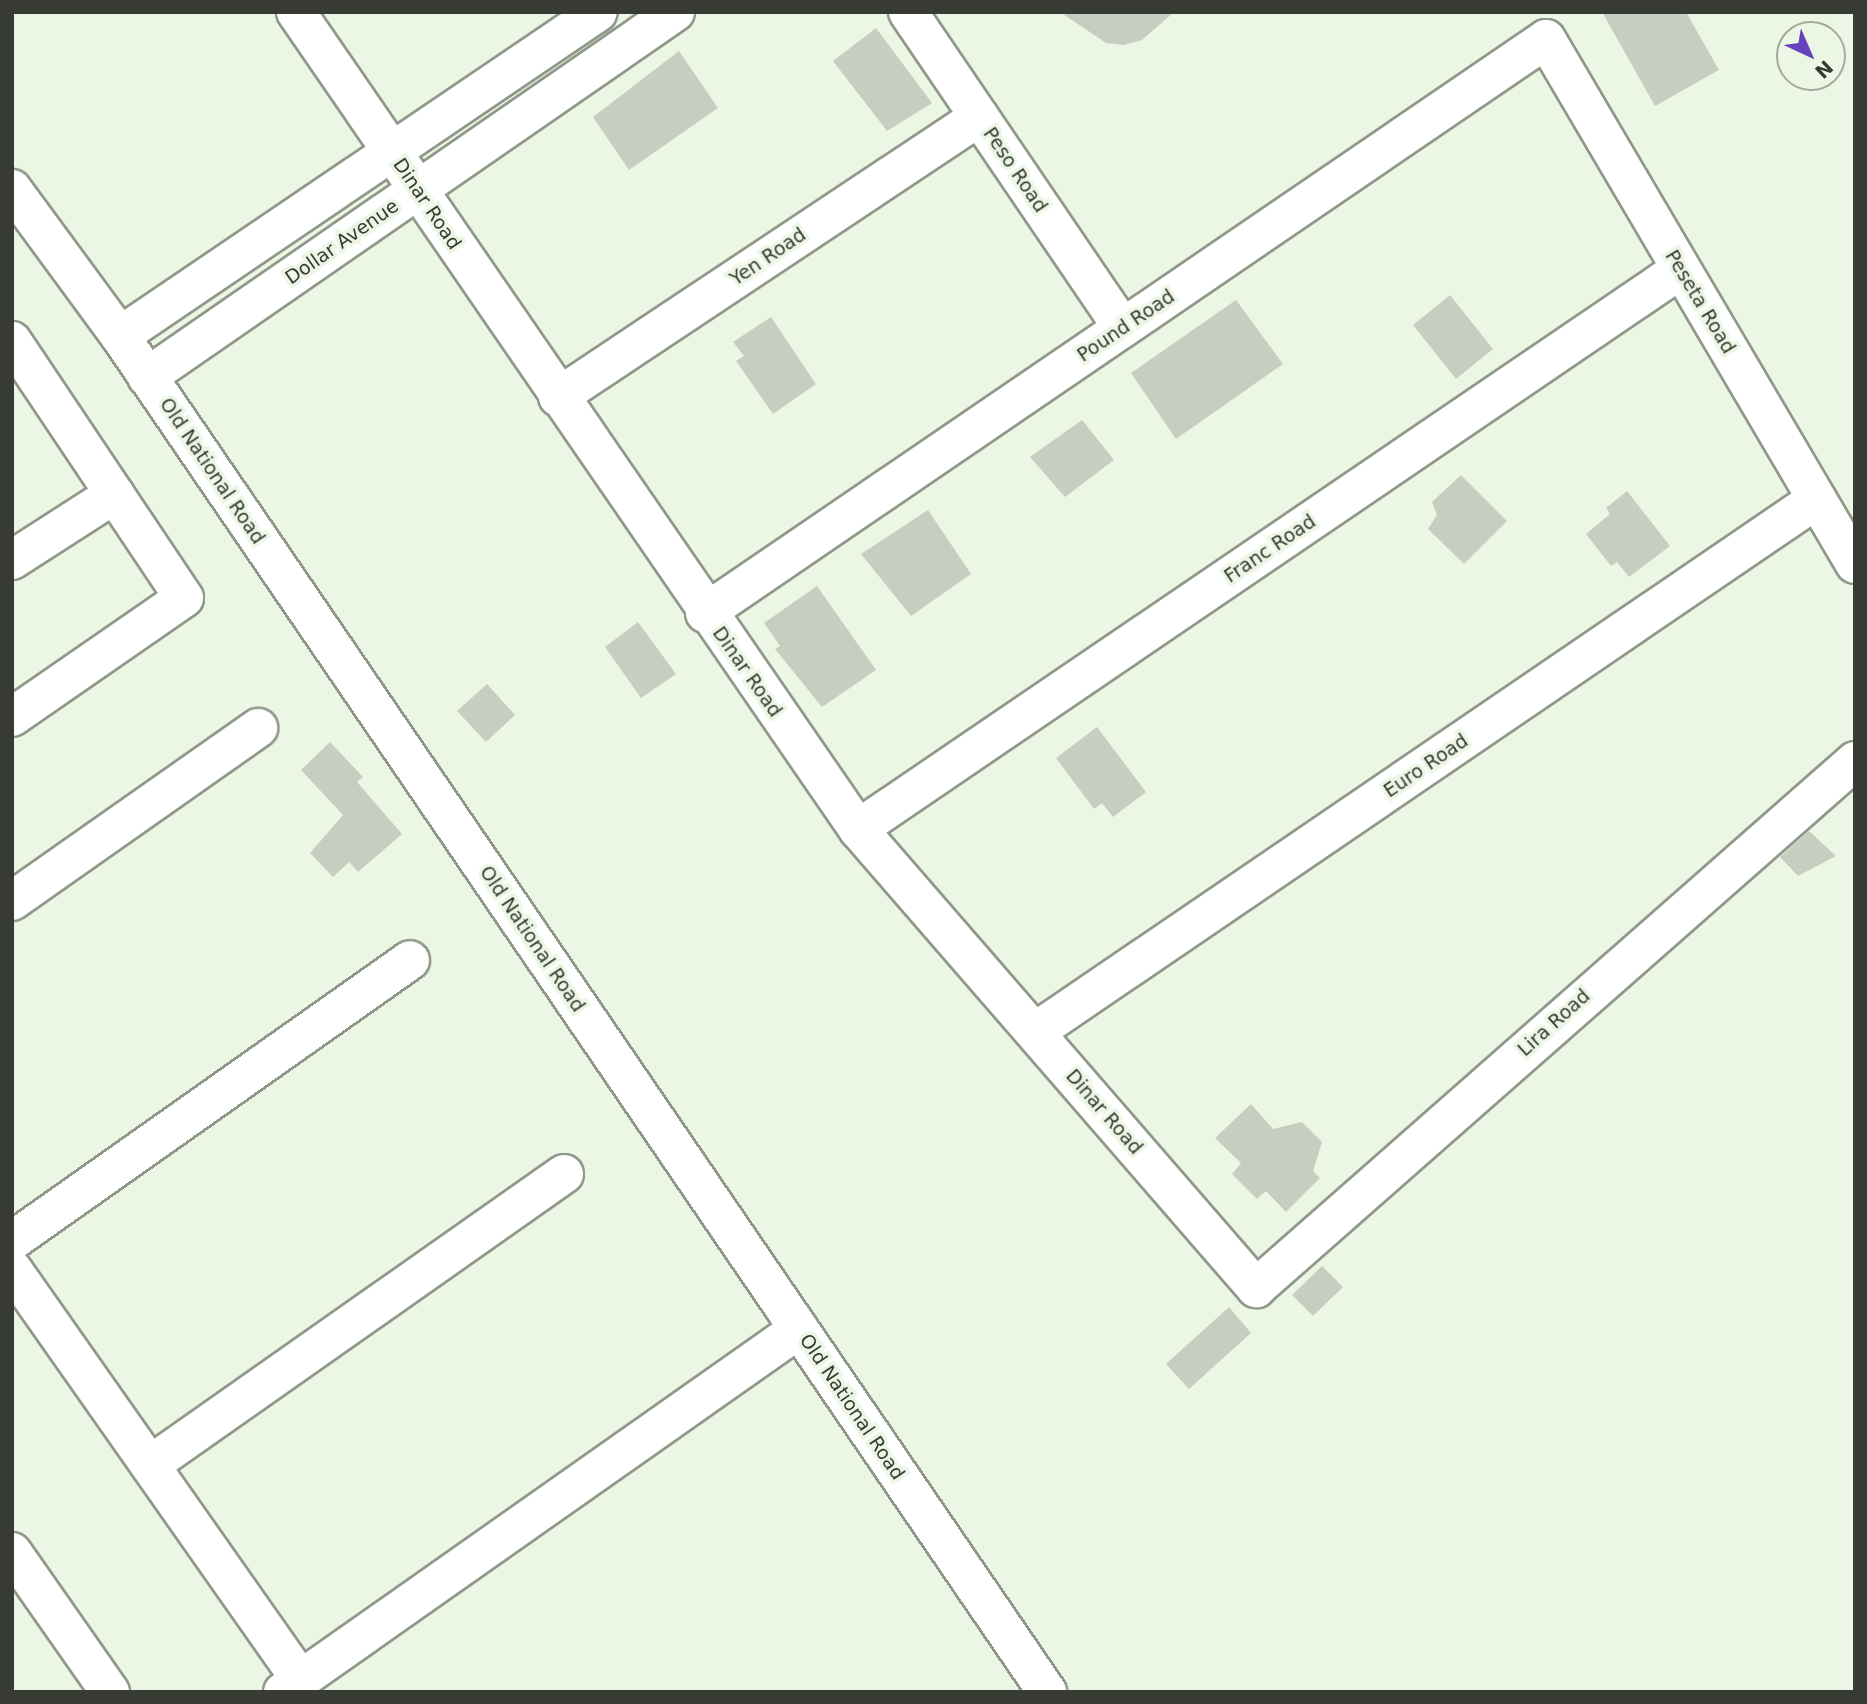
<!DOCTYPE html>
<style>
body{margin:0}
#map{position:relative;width:1867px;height:1704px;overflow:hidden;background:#ecf6e5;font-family:"DejaVu Sans",sans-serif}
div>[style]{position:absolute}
.building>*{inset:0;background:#c6cfbf}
.roads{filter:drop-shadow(2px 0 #909989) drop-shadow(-2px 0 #909989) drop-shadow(0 2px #909989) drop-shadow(0 -2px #909989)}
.minor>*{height:38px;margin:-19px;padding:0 19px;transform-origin:19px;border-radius:19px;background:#fff}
.major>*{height:38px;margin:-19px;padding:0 19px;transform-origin:19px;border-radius:19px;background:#fff}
span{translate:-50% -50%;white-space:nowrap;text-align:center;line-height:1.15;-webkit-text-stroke:7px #ecf6e5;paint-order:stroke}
.street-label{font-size:19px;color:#373b34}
.frame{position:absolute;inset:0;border:14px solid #373b34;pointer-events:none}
.north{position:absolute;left:1776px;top:21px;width:70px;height:70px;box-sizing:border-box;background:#ecf6e5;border:2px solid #a4ab9e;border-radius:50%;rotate:136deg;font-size:19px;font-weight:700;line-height:28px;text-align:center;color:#373b34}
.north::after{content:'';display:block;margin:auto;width:24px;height:32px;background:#6742ba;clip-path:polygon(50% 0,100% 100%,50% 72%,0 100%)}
</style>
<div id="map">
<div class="building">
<i style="clip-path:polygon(1060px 12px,1174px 12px,1142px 40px,1124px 45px,1106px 43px)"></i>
<i style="clip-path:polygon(1602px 12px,1686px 12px,1719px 70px,1655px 106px)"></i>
<i style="clip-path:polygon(876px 28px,932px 103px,887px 131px,833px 61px)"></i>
<i style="clip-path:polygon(679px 51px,718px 108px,629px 170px,593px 117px)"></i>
<i style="clip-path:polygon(1450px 295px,1493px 349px,1456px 379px,1413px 325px)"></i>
<i style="clip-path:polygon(1236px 300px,1283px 364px,1176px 439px,1131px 373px)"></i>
<i style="clip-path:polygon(771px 317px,816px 384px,773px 414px,736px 361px,744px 356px,733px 342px)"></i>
<i style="clip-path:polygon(1082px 420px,1114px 460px,1065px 497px,1030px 457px)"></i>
<i style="clip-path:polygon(1461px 475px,1507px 521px,1464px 564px,1428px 529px,1437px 515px,1432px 502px)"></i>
<i style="clip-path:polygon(1627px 491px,1670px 546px,1629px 577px,1617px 562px,1611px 566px,1586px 534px,1610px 514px,1606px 508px)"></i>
<i style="clip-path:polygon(928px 510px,971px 574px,911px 616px,861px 554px)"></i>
<i style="clip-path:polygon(817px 586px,876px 670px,822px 707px,775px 649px,780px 646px,764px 623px)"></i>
<i style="clip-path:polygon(638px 622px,676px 674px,641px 698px,605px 647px)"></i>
<i style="clip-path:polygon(487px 684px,515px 715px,486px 742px,457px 711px)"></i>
<i style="clip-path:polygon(1097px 727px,1146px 792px,1113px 817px,1102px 803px,1094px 809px,1056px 758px)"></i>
<i style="clip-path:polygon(330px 742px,363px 777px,357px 782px,402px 834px,358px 872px,349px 862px,333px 877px,310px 853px,343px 815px,301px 770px)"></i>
<i style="clip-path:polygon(1809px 831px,1836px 856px,1798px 876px,1780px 857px)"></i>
<i style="clip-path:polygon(1251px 1104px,1273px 1129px,1302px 1122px,1322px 1142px,1313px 1171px,1320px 1178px,1286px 1212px,1266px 1191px,1257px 1199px,1232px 1174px,1241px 1163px,1215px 1138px)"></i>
<i style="clip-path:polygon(1322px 1266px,1343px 1287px,1313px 1316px,1292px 1295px)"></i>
<i style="clip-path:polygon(1229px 1307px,1251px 1333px,1189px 1389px,1166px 1364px)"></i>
</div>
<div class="roads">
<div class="minor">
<i style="left:296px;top:12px;width:992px;rotate:55.48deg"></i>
<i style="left:858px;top:829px;width:608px;rotate:49.07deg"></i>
<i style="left:1256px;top:1288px;width:798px;rotate:-41.34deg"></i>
<i style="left:908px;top:12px;width:382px;rotate:55.8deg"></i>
<i style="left:120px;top:336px;width:577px;rotate:-34.13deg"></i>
<i style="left:12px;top:341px;width:309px;rotate:56.2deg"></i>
<i style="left:184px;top:598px;width:209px;rotate:145.3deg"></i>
<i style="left:147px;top:377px;width:642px;rotate:-34.66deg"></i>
<i style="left:558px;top:397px;width:506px;rotate:-33.63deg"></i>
<i style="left:12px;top:560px;width:122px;rotate:-32.7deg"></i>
<i style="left:705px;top:613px;width:1018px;rotate:-34.31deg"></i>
<i style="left:1546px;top:39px;width:609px;rotate:59.52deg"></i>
<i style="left:858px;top:829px;width:995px;rotate:-34.23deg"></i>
<i style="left:12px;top:901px;width:301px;rotate:-35.1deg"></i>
<i style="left:1035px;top:1032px;width:946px;rotate:-34.28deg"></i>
<i style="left:12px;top:1241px;width:487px;rotate:-35.2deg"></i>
<i style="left:12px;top:1269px;width:501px;rotate:54.91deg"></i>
<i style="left:150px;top:1465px;width:506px;rotate:-35.1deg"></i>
<i style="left:12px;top:1552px;width:171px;rotate:55deg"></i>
<i style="left:283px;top:1692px;width:631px;rotate:-35.13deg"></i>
</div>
<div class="major">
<i style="left:12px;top:189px;width:182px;rotate:53.7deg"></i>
<i style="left:120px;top:336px;width:1643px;rotate:55.64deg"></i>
</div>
</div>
<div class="street-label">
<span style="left:1015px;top:170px;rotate:56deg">Peso Road</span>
<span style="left:427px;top:204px;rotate:56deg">Dinar Road</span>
<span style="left:342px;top:242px;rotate:-35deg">Dollar Avenue</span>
<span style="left:768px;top:257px;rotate:-34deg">Yen Road</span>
<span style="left:1700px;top:302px;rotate:59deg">Peseta Road</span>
<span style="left:1126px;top:326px;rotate:-34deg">Pound Road</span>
<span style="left:212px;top:471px;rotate:56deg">Old National Road</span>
<span style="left:1270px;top:549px;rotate:-34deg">Franc Road</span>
<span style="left:747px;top:672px;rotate:55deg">Dinar Road</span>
<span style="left:1426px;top:766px;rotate:-34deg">Euro Road</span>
<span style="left:532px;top:939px;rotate:56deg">Old National Road</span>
<span style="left:1554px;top:1023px;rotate:-42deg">Lira Road</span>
<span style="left:1104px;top:1112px;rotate:49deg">Dinar Road</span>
<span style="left:852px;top:1407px;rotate:56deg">Old National Road</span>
</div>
<div class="frame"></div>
<div class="north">N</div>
</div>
